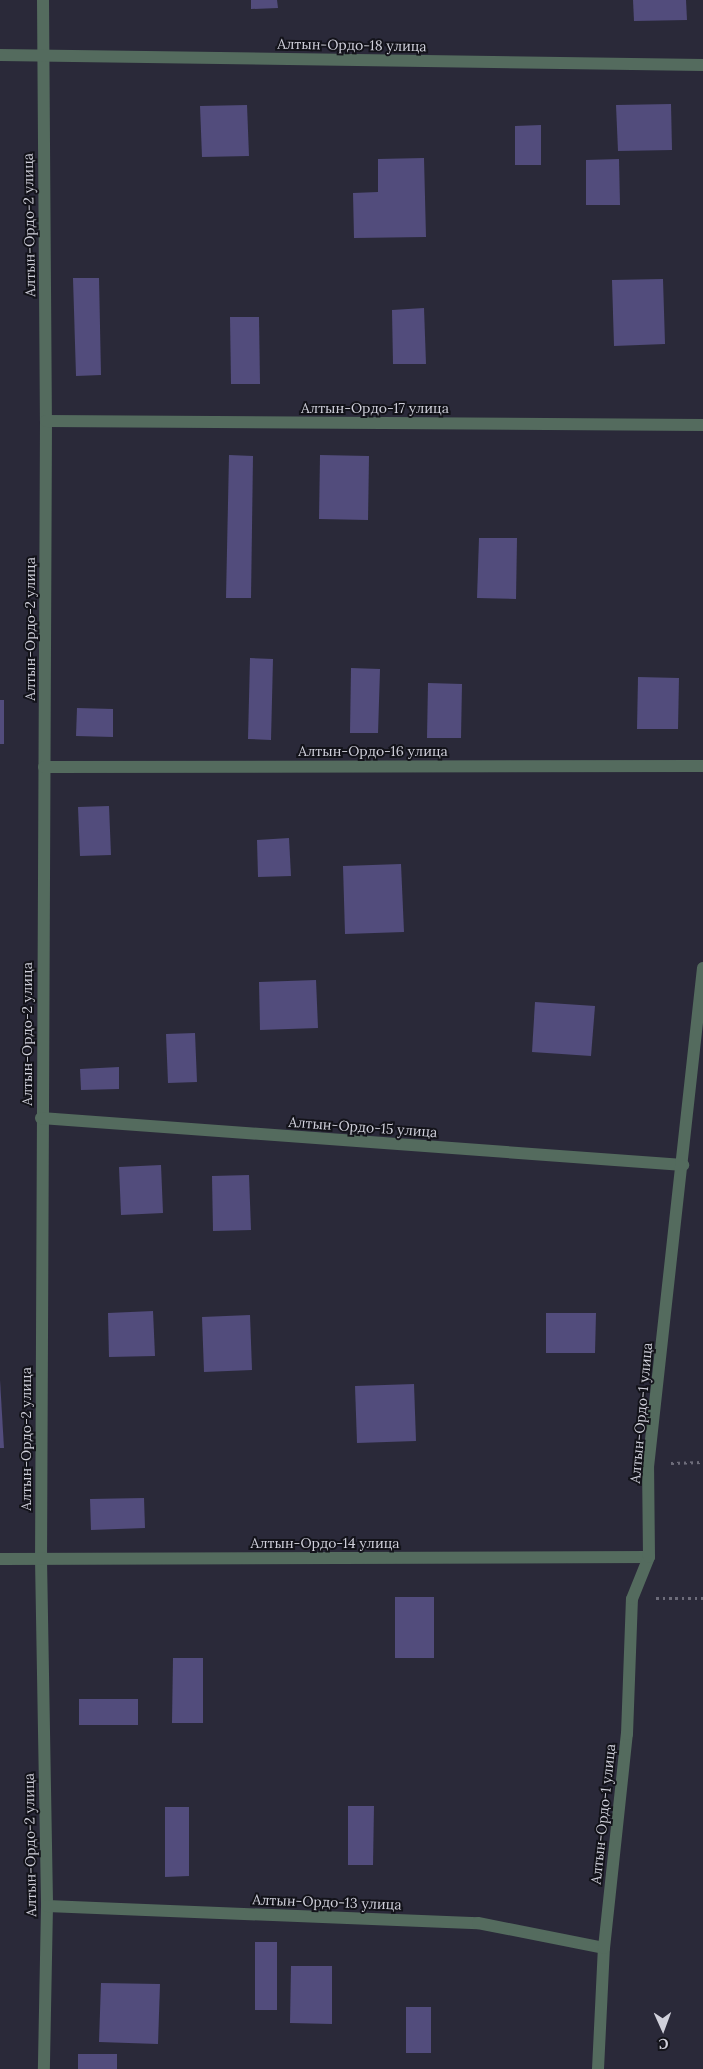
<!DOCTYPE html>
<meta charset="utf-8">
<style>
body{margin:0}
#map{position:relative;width:703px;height:2069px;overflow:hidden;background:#2a2939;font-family:Lora,serif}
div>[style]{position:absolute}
.building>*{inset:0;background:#524c7c}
.path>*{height:3px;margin-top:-1.5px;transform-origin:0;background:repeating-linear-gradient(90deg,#6d6c7a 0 2.5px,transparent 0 6.5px)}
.minor>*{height:12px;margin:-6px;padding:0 6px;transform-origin:6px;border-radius:6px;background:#546b5e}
span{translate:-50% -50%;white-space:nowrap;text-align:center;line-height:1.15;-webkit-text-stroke:4px #13131a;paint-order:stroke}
.street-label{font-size:14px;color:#d0d0db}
.north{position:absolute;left:638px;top:2004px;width:50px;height:50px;-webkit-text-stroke:4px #13131a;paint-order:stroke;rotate:178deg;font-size:14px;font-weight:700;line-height:20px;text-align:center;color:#d0d0db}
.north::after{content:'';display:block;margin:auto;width:18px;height:22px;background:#d0d0db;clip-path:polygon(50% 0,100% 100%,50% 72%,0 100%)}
</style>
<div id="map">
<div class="building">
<i style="clip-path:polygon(251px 0,277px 0,278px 8px,251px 9px)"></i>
<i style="clip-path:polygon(633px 0,686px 0,687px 20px,634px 21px)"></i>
<i style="clip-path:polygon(671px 104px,672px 150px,618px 151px,616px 105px)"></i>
<i style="clip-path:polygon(247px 105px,249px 156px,202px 157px,200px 106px)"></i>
<i style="clip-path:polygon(541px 125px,541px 165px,515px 165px,515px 126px)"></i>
<i style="clip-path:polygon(424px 158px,426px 237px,354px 238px,353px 193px,378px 192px,378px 159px)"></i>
<i style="clip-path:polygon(619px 159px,620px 205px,586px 205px,586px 160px)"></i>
<i style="clip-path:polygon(73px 278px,99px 278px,101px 375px,76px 376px)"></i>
<i style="clip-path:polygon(663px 279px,665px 344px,614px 346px,612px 280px)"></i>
<i style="clip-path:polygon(424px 308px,426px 364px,393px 364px,392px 310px)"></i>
<i style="clip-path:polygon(230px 317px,259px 317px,260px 384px,231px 384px)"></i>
<i style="clip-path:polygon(229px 455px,253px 456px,251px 598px,226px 598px)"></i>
<i style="clip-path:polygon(320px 455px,369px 456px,368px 520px,319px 519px)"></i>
<i style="clip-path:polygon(479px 538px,517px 538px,516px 599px,477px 598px)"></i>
<i style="clip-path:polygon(250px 658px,273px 659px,271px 740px,248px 739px)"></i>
<i style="clip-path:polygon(351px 668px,380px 669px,378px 733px,350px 733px)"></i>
<i style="clip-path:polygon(638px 677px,679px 678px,678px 729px,637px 729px)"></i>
<i style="clip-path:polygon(428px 683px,462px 684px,461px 738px,427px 738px)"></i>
<i style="clip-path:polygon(0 700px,4px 700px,4px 744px,0 744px)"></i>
<i style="clip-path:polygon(77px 708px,113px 709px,113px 737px,76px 736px)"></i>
<i style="clip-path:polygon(109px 806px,111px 855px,80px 856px,78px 807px)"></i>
<i style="clip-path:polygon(289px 838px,291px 876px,258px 877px,257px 840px)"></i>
<i style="clip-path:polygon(401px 864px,404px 932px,345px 934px,343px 866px)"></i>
<i style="clip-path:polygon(316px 980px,318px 1028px,260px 1030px,259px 982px)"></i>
<i style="clip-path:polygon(535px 1002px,595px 1006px,591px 1056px,532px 1052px)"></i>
<i style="clip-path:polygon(195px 1033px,197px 1082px,168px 1083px,166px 1034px)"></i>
<i style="clip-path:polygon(119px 1067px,119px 1089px,81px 1090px,80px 1069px)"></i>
<i style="clip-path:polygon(161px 1165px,163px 1213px,121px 1215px,119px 1167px)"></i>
<i style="clip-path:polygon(249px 1175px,251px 1230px,213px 1231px,212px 1176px)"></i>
<i style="clip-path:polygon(153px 1311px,155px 1356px,109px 1357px,108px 1313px)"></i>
<i style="clip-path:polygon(546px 1313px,596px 1313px,595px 1353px,546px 1353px)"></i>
<i style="clip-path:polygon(250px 1315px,252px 1370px,204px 1372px,202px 1317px)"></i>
<i style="clip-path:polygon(0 1380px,4px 1448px,0 1448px)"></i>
<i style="clip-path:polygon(414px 1384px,416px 1441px,357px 1443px,355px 1386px)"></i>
<i style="clip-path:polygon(144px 1498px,145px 1528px,91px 1530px,90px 1499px)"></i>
<i style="clip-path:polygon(395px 1597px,434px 1597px,434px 1658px,395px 1658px)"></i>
<i style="clip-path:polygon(173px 1658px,203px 1658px,203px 1723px,172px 1723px)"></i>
<i style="clip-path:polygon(79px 1699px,138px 1699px,138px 1725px,79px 1725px)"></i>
<i style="clip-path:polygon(348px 1806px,374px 1806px,373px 1865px,348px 1865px)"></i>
<i style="clip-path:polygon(165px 1807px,189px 1807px,189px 1876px,165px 1877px)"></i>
<i style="clip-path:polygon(255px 1942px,277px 1942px,277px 2010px,255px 2010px)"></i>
<i style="clip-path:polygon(291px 1966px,332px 1966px,332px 2024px,290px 2023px)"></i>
<i style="clip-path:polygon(101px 1983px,160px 1984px,158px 2044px,99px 2042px)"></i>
<i style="clip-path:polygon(406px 2007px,431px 2007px,431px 2053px,406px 2053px)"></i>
<i style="clip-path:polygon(78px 2054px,117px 2054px,117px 2069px,78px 2069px)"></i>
</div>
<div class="path">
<i style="left:671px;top:1463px;width:32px;rotate:-2deg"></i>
<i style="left:656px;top:1598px;width:47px"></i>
</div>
<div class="minor">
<i style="left:43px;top:0;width:421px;rotate:89.6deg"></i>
<i style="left:46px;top:421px;width:1138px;rotate:90.25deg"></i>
<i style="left:41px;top:1559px;width:347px;rotate:89deg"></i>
<i style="left:47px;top:1906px;width:163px;rotate:91.1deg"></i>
<i style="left:0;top:55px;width:703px;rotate:0.81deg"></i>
<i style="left:46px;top:421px;width:657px;rotate:0.35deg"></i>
<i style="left:44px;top:767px;width:659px;rotate:-0.09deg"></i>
<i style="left:41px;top:1118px;width:644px;rotate:4.19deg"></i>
<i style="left:0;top:1559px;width:649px;rotate:-0.18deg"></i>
<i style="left:47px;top:1906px;width:431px;rotate:2.3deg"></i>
<i style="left:478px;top:1923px;width:128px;rotate:11.2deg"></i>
<i style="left:598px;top:2069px;width:121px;rotate:-87.2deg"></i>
<i style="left:604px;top:1948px;width:215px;rotate:-83.9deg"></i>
<i style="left:627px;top:1734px;width:135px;rotate:-87.9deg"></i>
<i style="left:632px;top:1599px;width:45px;rotate:-68deg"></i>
<i style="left:649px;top:1557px;width:90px;rotate:-90.6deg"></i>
<i style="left:648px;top:1467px;width:502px;rotate:-83.71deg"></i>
</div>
<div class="street-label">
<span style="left:352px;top:45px;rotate:1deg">Алтын-Ордо-18 улица</span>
<span style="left:29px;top:225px;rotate:-91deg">Алтын-Ордо-2 улица</span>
<span style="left:375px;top:408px">Алтын-Ордо-17 улица</span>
<span style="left:30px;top:629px;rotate:-90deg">Алтын-Ордо-2 улица</span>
<span style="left:373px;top:751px">Алтын-Ордо-16 улица</span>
<span style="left:27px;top:1034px;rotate:-90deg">Алтын-Ордо-2 улица</span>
<span style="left:363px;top:1127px;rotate:4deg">Алтын-Ордо-15 улица</span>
<span style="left:641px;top:1413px;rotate:-85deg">Алтын-Ордо-1 улица</span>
<span style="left:26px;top:1439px;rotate:-90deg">Алтын-Ордо-2 улица</span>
<span style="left:325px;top:1543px">Алтын-Ордо-14 улица</span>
<span style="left:603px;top:1814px;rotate:-84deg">Алтын-Ордо-1 улица</span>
<span style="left:30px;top:1845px;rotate:-91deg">Алтын-Ордо-2 улица</span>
<span style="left:327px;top:1902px;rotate:2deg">Алтын-Ордо-13 улица</span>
</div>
<div class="north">С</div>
</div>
